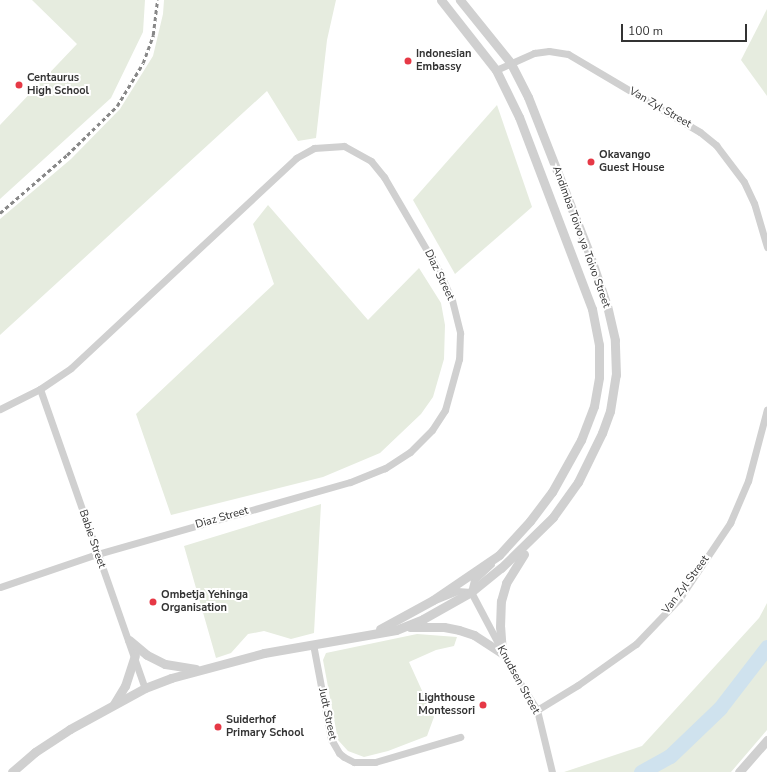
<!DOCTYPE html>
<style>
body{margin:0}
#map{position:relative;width:767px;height:772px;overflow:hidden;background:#fff;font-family:"Nunito Sans",sans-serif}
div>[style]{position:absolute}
.green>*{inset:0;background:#e6ecdf}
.river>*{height:15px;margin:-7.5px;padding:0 7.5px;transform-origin:7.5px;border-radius:7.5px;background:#cfe2ee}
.minor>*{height:7px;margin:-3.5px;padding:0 3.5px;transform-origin:3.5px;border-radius:3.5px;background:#d0d0d0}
.tertiary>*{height:9px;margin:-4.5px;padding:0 4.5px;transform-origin:4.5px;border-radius:4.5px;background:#d0d0d0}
.rail>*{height:2.5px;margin-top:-1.25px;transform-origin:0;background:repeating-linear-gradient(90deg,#888 0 4px,transparent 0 7px)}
.dots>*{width:11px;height:11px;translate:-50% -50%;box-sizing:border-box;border:2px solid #fff;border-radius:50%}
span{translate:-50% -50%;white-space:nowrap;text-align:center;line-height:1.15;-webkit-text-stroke:4px #fff;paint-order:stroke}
.poi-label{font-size:11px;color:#333;font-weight:700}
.left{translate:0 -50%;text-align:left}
.right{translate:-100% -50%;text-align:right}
.street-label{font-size:11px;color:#333}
.scale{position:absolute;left:621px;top:24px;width:126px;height:18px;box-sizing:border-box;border:2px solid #333;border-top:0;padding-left:5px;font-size:12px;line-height:14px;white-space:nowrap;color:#333;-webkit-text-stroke:3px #fff;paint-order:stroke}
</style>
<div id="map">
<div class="green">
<i style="clip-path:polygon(32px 0,145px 0,143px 32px,111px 98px,0 199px,0 125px,77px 44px)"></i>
<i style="clip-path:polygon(164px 0,336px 0,327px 40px,316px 138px,298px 141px,267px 91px,0 335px,0 219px,71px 159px,120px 109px,153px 56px,163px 14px)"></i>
<i style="clip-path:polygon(767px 9px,767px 96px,741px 60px)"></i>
<i style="clip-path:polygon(497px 105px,532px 207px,455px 274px,413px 200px)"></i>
<i style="clip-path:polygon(268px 205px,368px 320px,419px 268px,441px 303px,445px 325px,444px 359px,433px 397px,421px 414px,380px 453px,323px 477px,171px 515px,136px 414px,274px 284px,253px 224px)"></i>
<i style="clip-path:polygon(321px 504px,314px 633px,291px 639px,264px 631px,248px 634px,231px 653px,216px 658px,184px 546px)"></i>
<i style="clip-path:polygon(767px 603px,767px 730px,731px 772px,564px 772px,642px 746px,759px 618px)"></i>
<i style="clip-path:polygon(417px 634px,457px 637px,454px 646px,436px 650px,409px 662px,434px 717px,427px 736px,388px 751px,364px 757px,348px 751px,338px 740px,323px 660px,326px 653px)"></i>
</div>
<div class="river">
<i style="left:641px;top:772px;width:33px;rotate:-29deg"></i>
<i style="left:670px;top:756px;width:69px;rotate:-43.8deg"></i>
<i style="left:720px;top:708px;width:77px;rotate:-52.4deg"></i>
</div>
<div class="minor">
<i style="left:496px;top:70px;width:42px;rotate:-24.1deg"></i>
<i style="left:534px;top:53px;width:15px;rotate:-8deg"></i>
<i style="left:549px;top:51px;width:19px;rotate:9deg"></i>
<i style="left:568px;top:54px;width:153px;rotate:30.6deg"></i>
<i style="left:700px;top:132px;width:21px;rotate:39deg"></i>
<i style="left:716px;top:145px;width:46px;rotate:52.9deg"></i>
<i style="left:744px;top:182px;width:23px;rotate:65deg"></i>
<i style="left:754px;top:203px;width:46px;rotate:73.5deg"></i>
<i style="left:40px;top:389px;width:317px;rotate:70.7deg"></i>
<i style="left:0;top:409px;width:45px;rotate:-26.6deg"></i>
<i style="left:40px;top:389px;width:37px;rotate:-34deg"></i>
<i style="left:71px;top:368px;width:308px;rotate:-43deg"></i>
<i style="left:296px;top:158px;width:21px;rotate:-29deg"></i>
<i style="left:314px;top:148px;width:30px;rotate:-4deg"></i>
<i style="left:344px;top:146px;width:31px;rotate:29deg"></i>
<i style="left:371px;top:161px;width:21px;rotate:51deg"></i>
<i style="left:384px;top:177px;width:109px;rotate:59.7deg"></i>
<i style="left:439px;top:271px;width:32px;rotate:66deg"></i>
<i style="left:452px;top:300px;width:34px;rotate:76deg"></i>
<i style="left:460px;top:333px;width:26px;rotate:92deg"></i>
<i style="left:459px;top:359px;width:53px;rotate:105.4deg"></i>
<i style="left:445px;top:410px;width:24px;rotate:123deg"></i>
<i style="left:432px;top:430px;width:31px;rotate:135deg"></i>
<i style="left:410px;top:452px;width:30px;rotate:147deg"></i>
<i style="left:385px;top:468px;width:38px;rotate:158deg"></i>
<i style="left:350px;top:482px;width:263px;rotate:164.1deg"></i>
<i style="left:97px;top:554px;width:102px;rotate:161.2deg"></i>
<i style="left:471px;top:592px;width:94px;rotate:62.1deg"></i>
<i style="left:515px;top:675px;width:41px;rotate:57.8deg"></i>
<i style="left:537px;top:710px;width:64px;rotate:76.4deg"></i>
<i style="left:471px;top:592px;width:12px;rotate:-76deg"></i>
<i style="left:474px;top:580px;width:23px;rotate:-43deg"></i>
<i style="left:435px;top:600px;width:24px;rotate:-22deg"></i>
<i style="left:457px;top:591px;width:14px;rotate:4deg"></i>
<i style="left:313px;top:644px;width:97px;rotate:79.3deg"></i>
<i style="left:331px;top:739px;width:16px;rotate:60deg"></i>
<i style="left:339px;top:753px;width:6px;rotate:39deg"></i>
<i style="left:344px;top:757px;width:11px;rotate:27deg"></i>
<i style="left:354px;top:762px;width:21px"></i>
<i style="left:375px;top:762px;width:89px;rotate:-16.4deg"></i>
<i style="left:537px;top:710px;width:48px;rotate:-31.4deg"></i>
<i style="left:578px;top:685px;width:71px;rotate:-35.3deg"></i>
<i style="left:636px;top:644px;width:62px;rotate:-46.3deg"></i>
<i style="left:679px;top:599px;width:92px;rotate:-56.1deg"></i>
<i style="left:730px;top:523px;width:46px;rotate:-66.8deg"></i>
<i style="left:748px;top:481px;width:74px;rotate:-75.2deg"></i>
</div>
<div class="tertiary">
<i style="left:410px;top:627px;width:34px"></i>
<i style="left:444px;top:627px;width:15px;rotate:11deg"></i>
<i style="left:459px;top:630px;width:16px;rotate:18deg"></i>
<i style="left:474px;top:635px;width:33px;rotate:33deg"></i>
<i style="left:380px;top:629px;width:60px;rotate:-28.7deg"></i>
<i style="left:433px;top:600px;width:80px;rotate:-34.3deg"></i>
<i style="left:499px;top:555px;width:46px;rotate:-47.6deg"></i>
<i style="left:530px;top:521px;width:36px;rotate:-53deg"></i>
<i style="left:552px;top:492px;width:60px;rotate:-60.9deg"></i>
<i style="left:581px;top:440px;width:36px;rotate:-69deg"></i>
<i style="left:594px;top:406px;width:29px;rotate:-80deg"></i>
<i style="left:599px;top:377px;width:32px;rotate:-90deg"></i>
<i style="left:599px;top:345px;width:37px;rotate:-101deg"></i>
<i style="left:592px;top:309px;width:205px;rotate:-110.8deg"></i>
<i style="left:519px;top:117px;width:52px;rotate:-116.1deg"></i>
<i style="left:496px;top:70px;width:89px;rotate:-128.2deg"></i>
<i style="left:129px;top:640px;width:23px;rotate:40deg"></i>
<i style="left:147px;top:655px;width:20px;rotate:27deg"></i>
<i style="left:165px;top:664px;width:31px;rotate:9deg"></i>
<i style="left:502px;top:653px;width:26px;rotate:-94deg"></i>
<i style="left:500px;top:627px;width:26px;rotate:-88deg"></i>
<i style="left:501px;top:601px;width:19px;rotate:-74deg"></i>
<i style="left:506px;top:583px;width:34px;rotate:-58deg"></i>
<i style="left:114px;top:704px;width:21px;rotate:-59deg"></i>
<i style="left:125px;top:686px;width:32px;rotate:-72deg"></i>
<i style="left:12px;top:772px;width:30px;rotate:-41deg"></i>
<i style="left:35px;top:752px;width:42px;rotate:-33.3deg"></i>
<i style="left:70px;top:729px;width:85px;rotate:-28.7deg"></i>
<i style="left:145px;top:688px;width:28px;rotate:-21deg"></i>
<i style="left:171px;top:678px;width:96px;rotate:-15deg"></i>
<i style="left:264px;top:653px;width:134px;rotate:-9.9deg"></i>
<i style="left:396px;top:630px;width:29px;rotate:-22deg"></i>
<i style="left:423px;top:619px;width:55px;rotate:-29.4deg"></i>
<i style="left:471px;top:592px;width:38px;rotate:-39deg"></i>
<i style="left:501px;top:568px;width:73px;rotate:-44.4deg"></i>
<i style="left:553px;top:517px;width:43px;rotate:-54.5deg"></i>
<i style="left:578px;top:482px;width:55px;rotate:-63.9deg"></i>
<i style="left:602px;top:433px;width:23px;rotate:-70deg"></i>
<i style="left:610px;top:411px;width:36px;rotate:-81deg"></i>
<i style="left:616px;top:375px;width:35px;rotate:-92deg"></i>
<i style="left:615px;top:340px;width:35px;rotate:-103deg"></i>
<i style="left:607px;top:306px;width:59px;rotate:-108.7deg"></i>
<i style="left:588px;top:250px;width:164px;rotate:-111.4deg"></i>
<i style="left:528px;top:97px;width:39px;rotate:-117deg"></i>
<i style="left:510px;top:62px;width:80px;rotate:-128.9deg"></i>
<i style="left:739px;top:772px;width:43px;rotate:-48.8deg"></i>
</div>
<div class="rail">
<i style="left:0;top:213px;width:89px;rotate:-40.9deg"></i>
<i style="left:67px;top:155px;width:70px;rotate:-44.4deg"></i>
<i style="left:117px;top:106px;width:50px;rotate:-58.8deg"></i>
<i style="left:143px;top:63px;width:30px;rotate:-70deg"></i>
<i style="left:153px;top:35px;width:35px;rotate:-83deg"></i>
</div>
<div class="dots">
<i style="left:408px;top:61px;background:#e63946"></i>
<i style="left:19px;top:85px;background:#e63946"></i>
<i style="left:591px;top:162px;background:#e63946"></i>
<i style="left:153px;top:602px;background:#e63946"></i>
<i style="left:483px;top:705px;background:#e63946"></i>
<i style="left:218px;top:727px;background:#e63946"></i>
</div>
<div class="poi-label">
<span class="left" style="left:416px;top:61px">Indonesian<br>Embassy</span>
<span class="left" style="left:27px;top:85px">Centaurus<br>High School</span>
<span class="left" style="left:599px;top:162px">Okavango<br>Guest House</span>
<span class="left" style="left:161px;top:602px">Ombetja Yehinga<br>Organisation</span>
<span class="right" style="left:475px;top:705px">Lighthouse<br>Montessori</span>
<span class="left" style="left:226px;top:727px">Suiderhof<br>Primary School</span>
</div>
<div class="street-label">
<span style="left:660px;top:108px;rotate:30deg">Van Zyl Street</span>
<span style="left:581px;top:237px;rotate:70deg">Andimba Toivo ya Toivo Street</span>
<span style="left:439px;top:275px;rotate:64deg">Diaz Street</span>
<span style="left:222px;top:518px;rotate:-16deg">Diaz Street</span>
<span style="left:92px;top:539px;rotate:71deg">Babie Street</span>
<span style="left:686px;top:585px;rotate:-53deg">Van Zyl Street</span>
<span style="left:518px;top:680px;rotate:61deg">Knudsen Street</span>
<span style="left:327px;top:714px;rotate:78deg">Judt Street</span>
</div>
<div class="scale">100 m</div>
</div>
